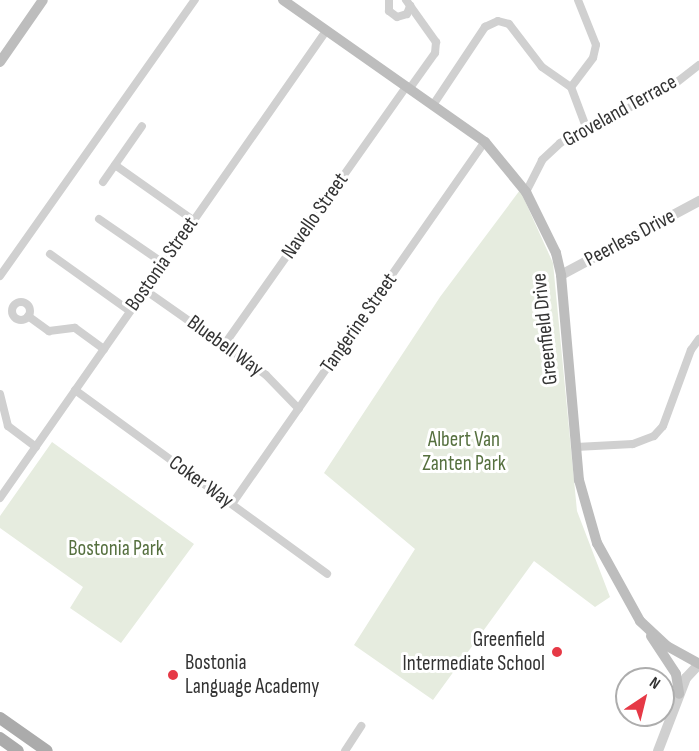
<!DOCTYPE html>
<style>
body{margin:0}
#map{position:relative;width:699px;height:751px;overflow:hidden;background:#fff;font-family:"Sofia Sans Condensed",sans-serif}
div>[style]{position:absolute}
.green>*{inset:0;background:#e6ecdf}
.minor>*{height:8px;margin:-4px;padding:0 4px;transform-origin:4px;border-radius:4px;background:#d0d0d0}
.minor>.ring{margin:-4px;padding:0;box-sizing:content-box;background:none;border:8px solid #d0d0d0;border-radius:50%}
.tertiary>*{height:10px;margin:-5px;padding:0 5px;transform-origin:5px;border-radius:5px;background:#d0d0d0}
.secondary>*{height:10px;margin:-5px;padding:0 5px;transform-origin:5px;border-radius:5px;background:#bdbdbd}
.primary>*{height:12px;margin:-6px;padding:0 6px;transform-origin:6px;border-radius:6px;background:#ababab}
.dots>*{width:16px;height:16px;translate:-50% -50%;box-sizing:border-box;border:3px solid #fff;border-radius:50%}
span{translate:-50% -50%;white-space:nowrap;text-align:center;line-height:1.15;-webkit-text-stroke:6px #fff;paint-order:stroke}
.street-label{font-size:21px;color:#333}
.park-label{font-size:21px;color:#56703f}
.poi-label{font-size:21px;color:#333}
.right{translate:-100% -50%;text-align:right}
.left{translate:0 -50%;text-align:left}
.north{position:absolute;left:615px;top:667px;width:60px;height:60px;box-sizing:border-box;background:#fff;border:2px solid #adadad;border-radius:50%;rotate:35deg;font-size:16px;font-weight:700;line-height:24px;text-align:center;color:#333}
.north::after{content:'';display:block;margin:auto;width:21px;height:27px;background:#e63946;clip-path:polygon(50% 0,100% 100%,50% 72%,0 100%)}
</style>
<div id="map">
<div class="green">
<i style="clip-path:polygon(520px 190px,553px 263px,577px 511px,610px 597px,595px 607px,534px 561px,433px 700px,354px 645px,415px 549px,324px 473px,440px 297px)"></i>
<i style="clip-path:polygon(52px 442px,194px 544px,121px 643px,70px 608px,83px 587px,0 528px,0 516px)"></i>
</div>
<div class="minor">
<i style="left:389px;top:0;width:11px;rotate:90deg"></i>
<i style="left:389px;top:11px;width:10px;rotate:37deg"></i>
<i style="left:397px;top:17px;width:10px;rotate:-17deg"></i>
<i style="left:407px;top:14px;width:9px;rotate:-69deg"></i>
<i style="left:406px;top:0;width:52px;rotate:54.5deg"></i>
<i style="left:436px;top:42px;width:11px;rotate:95deg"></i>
<i style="left:435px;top:53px;width:43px;rotate:125.5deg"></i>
<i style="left:578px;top:0;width:48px;rotate:68.2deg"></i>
<i style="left:596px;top:45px;width:13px;rotate:103deg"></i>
<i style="left:593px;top:58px;width:36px;rotate:127deg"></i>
<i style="left:571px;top:87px;width:43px;rotate:69.4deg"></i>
<i style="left:433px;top:105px;width:94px;rotate:-56.3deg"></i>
<i style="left:485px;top:27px;width:14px;rotate:-25deg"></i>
<i style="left:498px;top:21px;width:11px;rotate:15deg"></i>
<i style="left:509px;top:24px;width:54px;rotate:52.5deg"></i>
<i style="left:542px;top:67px;width:35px;rotate:35deg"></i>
<i style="left:115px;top:165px;width:95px;rotate:35.2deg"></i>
<i style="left:103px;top:182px;width:68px;rotate:-55.1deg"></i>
<i style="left:526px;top:192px;width:36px;rotate:-63deg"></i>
<i style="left:542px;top:160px;width:25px;rotate:-43deg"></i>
<i style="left:560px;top:143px;width:126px;rotate:-27deg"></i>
<i style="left:672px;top:86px;width:34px;rotate:-38deg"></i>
<i style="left:99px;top:219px;width:78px;rotate:34.5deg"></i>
<i style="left:50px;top:254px;width:98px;rotate:35.5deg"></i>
<i style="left:0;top:276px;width:338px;rotate:-54.8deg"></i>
<i style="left:145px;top:290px;width:148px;rotate:35.1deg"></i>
<i style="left:266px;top:375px;width:47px;rotate:45.9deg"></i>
<i class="ring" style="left:12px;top:302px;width:10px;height:10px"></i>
<i style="left:28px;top:316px;width:26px;rotate:36deg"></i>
<i style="left:49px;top:331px;width:26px;rotate:-7deg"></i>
<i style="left:75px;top:328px;width:36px;rotate:36deg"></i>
<i style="left:224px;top:345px;width:317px;rotate:-54.8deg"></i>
<i style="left:75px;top:390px;width:312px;rotate:36.1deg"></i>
<i style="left:0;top:394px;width:33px;rotate:76deg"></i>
<i style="left:8px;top:426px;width:35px;rotate:37deg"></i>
<i style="left:576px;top:447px;width:57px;rotate:-3deg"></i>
<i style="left:633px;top:444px;width:22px;rotate:-21deg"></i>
<i style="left:654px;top:436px;width:13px;rotate:-48deg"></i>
<i style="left:663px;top:426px;width:81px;rotate:-69.8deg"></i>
<i style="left:691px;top:350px;width:14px;rotate:-54deg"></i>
<i style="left:0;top:498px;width:570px;rotate:-55.08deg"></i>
<i style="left:232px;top:504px;width:442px;rotate:-55.1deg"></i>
<i style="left:345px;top:751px;width:30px;rotate:-57deg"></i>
</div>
<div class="tertiary">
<i style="left:561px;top:275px;width:157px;rotate:-28.2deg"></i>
<i style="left:658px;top:751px;width:78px;rotate:-69deg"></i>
<i style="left:686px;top:678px;width:19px;rotate:-47deg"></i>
</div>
<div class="secondary">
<i style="left:283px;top:0;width:247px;rotate:35.1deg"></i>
<i style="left:485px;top:142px;width:65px;rotate:50.6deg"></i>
<i style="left:526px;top:192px;width:68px;rotate:63.8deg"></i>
<i style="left:556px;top:253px;width:23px;rotate:77deg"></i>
<i style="left:561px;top:275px;width:206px;rotate:85deg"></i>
<i style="left:579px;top:480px;width:66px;rotate:74.1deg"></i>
<i style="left:597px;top:543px;width:89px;rotate:61.1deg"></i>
<i style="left:640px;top:621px;width:37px;rotate:43deg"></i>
<i style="left:667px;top:646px;width:37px;rotate:29deg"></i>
<i style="left:0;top:62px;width:75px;rotate:-55.3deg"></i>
<i style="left:651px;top:636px;width:45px;rotate:56.7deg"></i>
<i style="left:676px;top:674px;width:20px;rotate:81deg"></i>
</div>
<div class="primary">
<i style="left:0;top:718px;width:57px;rotate:35.1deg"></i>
<i style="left:0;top:738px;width:22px;rotate:36deg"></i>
</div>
<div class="dots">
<i style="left:557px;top:652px;background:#e63946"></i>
<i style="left:173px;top:675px;background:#e63946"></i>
</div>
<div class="street-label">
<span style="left:620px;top:111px;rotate:-29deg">Groveland Terrace</span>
<span style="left:315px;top:216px;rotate:-55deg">Navello Street</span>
<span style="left:630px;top:238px;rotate:-28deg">Peerless Drive</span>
<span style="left:162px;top:264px;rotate:-55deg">Bostonia Street</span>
<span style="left:359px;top:323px;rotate:-55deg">Tangerine Street</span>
<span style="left:545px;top:329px;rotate:-96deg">Greenfield Drive</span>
<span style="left:225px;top:346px;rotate:36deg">Bluebell Way</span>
<span style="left:201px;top:482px;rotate:36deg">Coker Way</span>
</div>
<div class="park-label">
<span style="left:464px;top:452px">Albert Van<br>Zanten Park</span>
<span style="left:116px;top:549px">Bostonia Park</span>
</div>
<div class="poi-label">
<span class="right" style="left:545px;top:652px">Greenfield<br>Intermediate School</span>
<span class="left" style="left:185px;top:675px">Bostonia<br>Language Academy</span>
</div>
<div class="north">N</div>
</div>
